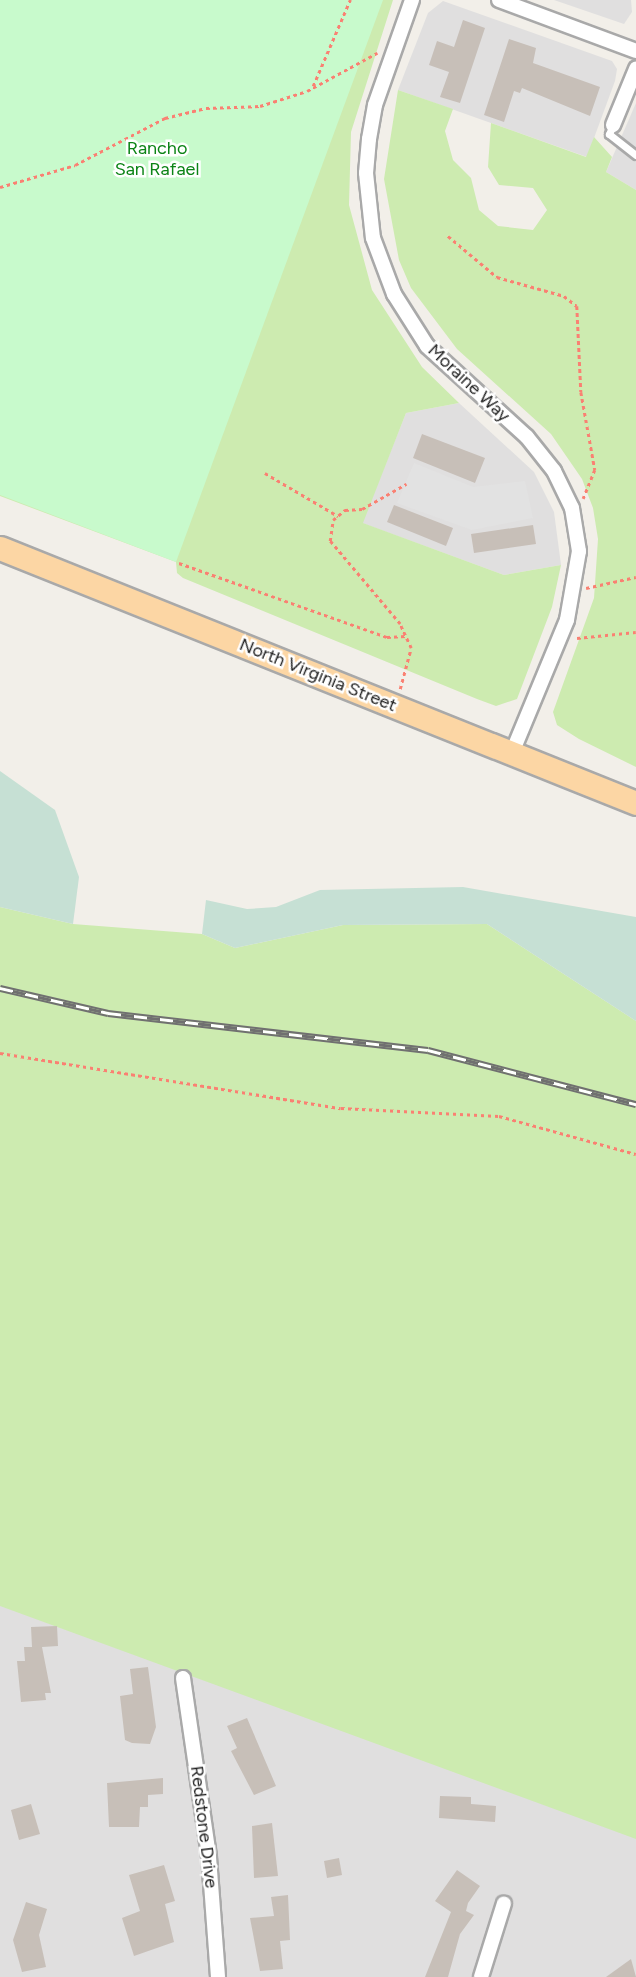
<!DOCTYPE html>
<style>
body{margin:0}
#map{position:relative;width:636px;height:1977px;overflow:hidden;background:#f2efe9;font-family:Figtree,sans-serif}
div>[style]{position:absolute}
.residential>*{inset:0;background:#e0dfdf}
.grass>*{inset:0;background:#cdebb0}
.wetland>*{inset:0;background:#c6e0d4}
.park>*{inset:0;background:#c8facc}
.parking>*{inset:0;background:#e2e2e2}
.building>*{inset:0;background:#c7bfb8}
.path>*{height:2.5px;margin-top:-1.25px;transform-origin:0;background:repeating-linear-gradient(90deg,#fa8072 0 3.5px,transparent 0 7px)}
.roads{filter:drop-shadow(2px 0 #a9a9a9) drop-shadow(-2px 0 #a9a9a9) drop-shadow(0 2px #a9a9a9) drop-shadow(0 -2px #a9a9a9)}
.lane>*{height:7px;margin:-3.5px;padding:0 3.5px;transform-origin:3.5px;border-radius:3.5px;background:#fff}
.street>*{height:14px;margin:-7px;padding:0 7px;transform-origin:7px;border-radius:7px;background:#fff}
.primary>*{height:23px;margin:-11.5px;padding:0 11.5px;transform-origin:11.5px;border-radius:11.5px;background:#fcd6a4}
.rail>*{height:7px;margin-top:-3.5px;transform-origin:0;background:repeating-linear-gradient(90deg,#fff 0 13px,#707070 0 26px);box-sizing:border-box;border-block:2px solid #707070}
span{translate:-50% -50%;white-space:nowrap;text-align:center;line-height:1.15;-webkit-text-stroke:5px #fff;paint-order:stroke}
.park-label{font-size:18px;color:#0c8416}
.street-label{font-size:18px;color:#222}
</style>
<div id="map">
<div class="residential">
<i style="clip-path:polygon(554px 0,631px 0,632px 12px,624px 24px)"></i>
<i style="clip-path:polygon(443px 1px,612px 61px,617px 69px,615px 81px,587px 157px,398px 90px,428px 13px)"></i>
<i style="clip-path:polygon(636px 103px,636px 190px,606px 172px)"></i>
<i style="clip-path:polygon(459px 403px,534px 472px,554px 512px,561px 565px,504px 575px,362px 523px,406px 413px)"></i>
<i style="clip-path:polygon(0 1603px,636px 1833px,636px 1977px,0 1977px)"></i>
</div>
<div class="grass">
<i style="clip-path:polygon(0 0,393px 0,351px 132px,349px 205px,372px 290px,422px 367px,459px 403px,406px 413px,363px 523px,504px 575px,561px 565px,552px 607px,517px 699px,496px 706px,477px 699px,183px 578px,177px 573px,176px 562px,0 496px)"></i>
<i style="clip-path:polygon(398px 90px,453px 109px,445px 131px,453px 160px,471px 178px,479px 210px,498px 226px,533px 230px,547px 210px,533px 188px,499px 185px,488px 167px,491px 123px,586px 157px,594px 137px,612px 157px,606px 172px,636px 190px,636px 767px,579px 739px,557px 725px,553px 712px,594px 598px,598px 539px,593px 508px,582px 479px,551px 434px,457px 349px,411px 288px,399px 260px,384px 179px)"></i>
<i style="clip-path:polygon(0 907px,73px 924px,202px 934px,235px 948px,343px 925px,487px 924px,636px 1021px,636px 1839px,0 1606px)"></i>
</div>
<div class="wetland">
<i style="clip-path:polygon(0 771px,55px 810px,79px 877px,73px 924px,0 907px)"></i>
<i style="clip-path:polygon(463px 887px,636px 917px,636px 1021px,487px 924px,343px 925px,235px 948px,202px 934px,206px 900px,247px 909px,276px 907px,320px 890px)"></i>
</div>
<div class="park">
<i style="clip-path:polygon(0 0,383px 0,176px 562px,0 495px)"></i>
</div>
<div class="parking">
<i style="clip-path:polygon(414px 463px,473px 487px,525px 481px,533px 518px,472px 530px,397px 503px)"></i>
</div>
<div class="building">
<i style="clip-path:polygon(463px 20px,485px 28px,460px 103px,440px 97px,449px 72px,429px 65px,437px 41px,454px 47px)"></i>
<i style="clip-path:polygon(509px 39px,536px 48px,533px 63px,600px 87px,590px 116px,522px 88px,520px 93px,514px 91px,504px 122px,484px 115px)"></i>
<i style="clip-path:polygon(422px 434px,485px 458px,475px 483px,413px 458px)"></i>
<i style="clip-path:polygon(394px 505px,453px 528px,446px 546px,387px 522px)"></i>
<i style="clip-path:polygon(533px 525px,536px 544px,474px 553px,471px 534px)"></i>
<i style="clip-path:polygon(57px 1626px,58px 1646px,42px 1647px,51px 1693px,45px 1693px,46px 1700px,21px 1702px,17px 1661px,25px 1661px,24px 1647px,32px 1647px,31px 1627px)"></i>
<i style="clip-path:polygon(148px 1667px,156px 1727px,150px 1744px,132px 1743px,125px 1740px,120px 1696px,133px 1694px,130px 1669px)"></i>
<i style="clip-path:polygon(247px 1718px,276px 1786px,254px 1795px,231px 1751px,237px 1748px,227px 1726px)"></i>
<i style="clip-path:polygon(163px 1778px,163px 1794px,148px 1795px,148px 1807px,140px 1807px,139px 1827px,109px 1827px,107px 1783px)"></i>
<i style="clip-path:polygon(440px 1796px,471px 1797px,471px 1804px,496px 1806px,495px 1822px,439px 1818px)"></i>
<i style="clip-path:polygon(31px 1804px,40px 1834px,19px 1840px,11px 1810px)"></i>
<i style="clip-path:polygon(272px 1823px,278px 1876px,254px 1878px,252px 1826px)"></i>
<i style="clip-path:polygon(339px 1858px,342px 1875px,327px 1878px,324px 1861px)"></i>
<i style="clip-path:polygon(164px 1865px,175px 1901px,165px 1904px,174px 1942px,134px 1956px,122px 1918px,140px 1911px,129px 1875px)"></i>
<i style="clip-path:polygon(457px 1870px,480px 1886px,468px 1903px,466px 1911px,474px 1915px,460px 1934px,448px 1977px,425px 1977px,451px 1912px,435px 1901px)"></i>
<i style="clip-path:polygon(288px 1895px,290px 1940px,280px 1941px,283px 1969px,260px 1971px,250px 1918px,274px 1916px,271px 1897px)"></i>
<i style="clip-path:polygon(26px 1902px,47px 1909px,39px 1935px,46px 1967px,22px 1972px,13px 1940px)"></i>
<i style="clip-path:polygon(631px 1959px,636px 1977px,606px 1977px)"></i>
</div>
<div class="path">
<i style="left:313px;top:86px;width:94px;rotate:-66.7deg"></i>
<i style="left:0;top:187px;width:78px;rotate:-16.3deg"></i>
<i style="left:75px;top:165px;width:102px;rotate:-27.6deg"></i>
<i style="left:165px;top:118px;width:42px;rotate:-13.7deg"></i>
<i style="left:206px;top:108px;width:54px;rotate:-2.1deg"></i>
<i style="left:260px;top:106px;width:49px;rotate:-17.7deg"></i>
<i style="left:307px;top:91px;width:80px;rotate:-28.5deg"></i>
<i style="left:448px;top:236px;width:64px;rotate:39.9deg"></i>
<i style="left:497px;top:277px;width:70px;rotate:15.8deg"></i>
<i style="left:564px;top:296px;width:16px;rotate:38deg"></i>
<i style="left:577px;top:306px;width:86px;rotate:87.3deg"></i>
<i style="left:581px;top:392px;width:79px;rotate:79.8deg"></i>
<i style="left:595px;top:470px;width:31px;rotate:112deg"></i>
<i style="left:265px;top:473px;width:85px;rotate:30.5deg"></i>
<i style="left:179px;top:563px;width:221px;rotate:19.6deg"></i>
<i style="left:387px;top:637px;width:19px;rotate:-3deg"></i>
<i style="left:586px;top:588px;width:51px;rotate:-12.4deg"></i>
<i style="left:577px;top:638px;width:59px;rotate:-5.8deg"></i>
<i style="left:400px;top:689px;width:42px;rotate:-75deg"></i>
<i style="left:411px;top:648px;width:26px;rotate:-115deg"></i>
<i style="left:400px;top:624px;width:109px;rotate:-130.1deg"></i>
<i style="left:330px;top:541px;width:21px;rotate:-82deg"></i>
<i style="left:333px;top:520px;width:16px;rotate:-40deg"></i>
<i style="left:345px;top:510px;width:17px;rotate:-3deg"></i>
<i style="left:362px;top:509px;width:51px;rotate:-29.6deg"></i>
<i style="left:0;top:1053px;width:345px;rotate:9.2deg"></i>
<i style="left:341px;top:1108px;width:158px;rotate:2.9deg"></i>
<i style="left:499px;top:1116px;width:142px;rotate:15.5deg"></i>
</div>
<div class="roads">
<div class="lane">
<i style="left:613px;top:125px;width:10px;rotate:114deg"></i>
<i style="left:609px;top:134px;width:34px;rotate:38deg"></i>
</div>
<div class="street">
<i style="left:412px;top:0;width:111px;rotate:109.4deg"></i>
<i style="left:375px;top:105px;width:35px;rotate:100deg"></i>
<i style="left:369px;top:139px;width:34px;rotate:95deg"></i>
<i style="left:366px;top:173px;width:65px;rotate:83.9deg"></i>
<i style="left:373px;top:238px;width:60px;rotate:69.4deg"></i>
<i style="left:394px;top:294px;width:62px;rotate:57.6deg"></i>
<i style="left:427px;top:346px;width:135px;rotate:42.3deg"></i>
<i style="left:527px;top:437px;width:43px;rotate:51.5deg"></i>
<i style="left:554px;top:471px;width:41px;rotate:64.1deg"></i>
<i style="left:572px;top:508px;width:44px;rotate:80.8deg"></i>
<i style="left:579px;top:551px;width:70px;rotate:99.9deg"></i>
<i style="left:567px;top:620px;width:144px;rotate:112.5deg"></i>
<i style="left:499px;top:0;width:146px;rotate:20.4deg"></i>
<i style="left:613px;top:125px;width:61px;rotate:-67.7deg"></i>
<i style="left:183px;top:1678px;width:181px;rotate:81.7deg"></i>
<i style="left:209px;top:1857px;width:120px;rotate:85.7deg"></i>
<i style="left:481px;top:1977px;width:77px;rotate:-72.7deg"></i>
</div>
<div class="primary">
<i style="left:0;top:548px;width:685px;rotate:21.85deg"></i>
</div>
</div>
<div class="rail">
<i style="left:0;top:988px;width:111px;rotate:13deg"></i>
<i style="left:108px;top:1013px;width:322px;rotate:6.6deg"></i>
<i style="left:428px;top:1050px;width:215px;rotate:14.6deg"></i>
</div>
<div class="park-label">
<span style="left:157px;top:159px">Rancho<br>San Rafael</span>
</div>
<div class="street-label">
<span style="left:469px;top:383px;rotate:43deg">Moraine Way</span>
<span style="left:318px;top:675px;rotate:22deg">North Virginia Street</span>
<span style="left:204px;top:1827px;rotate:83deg">Redstone Drive</span>
</div>
</div>
